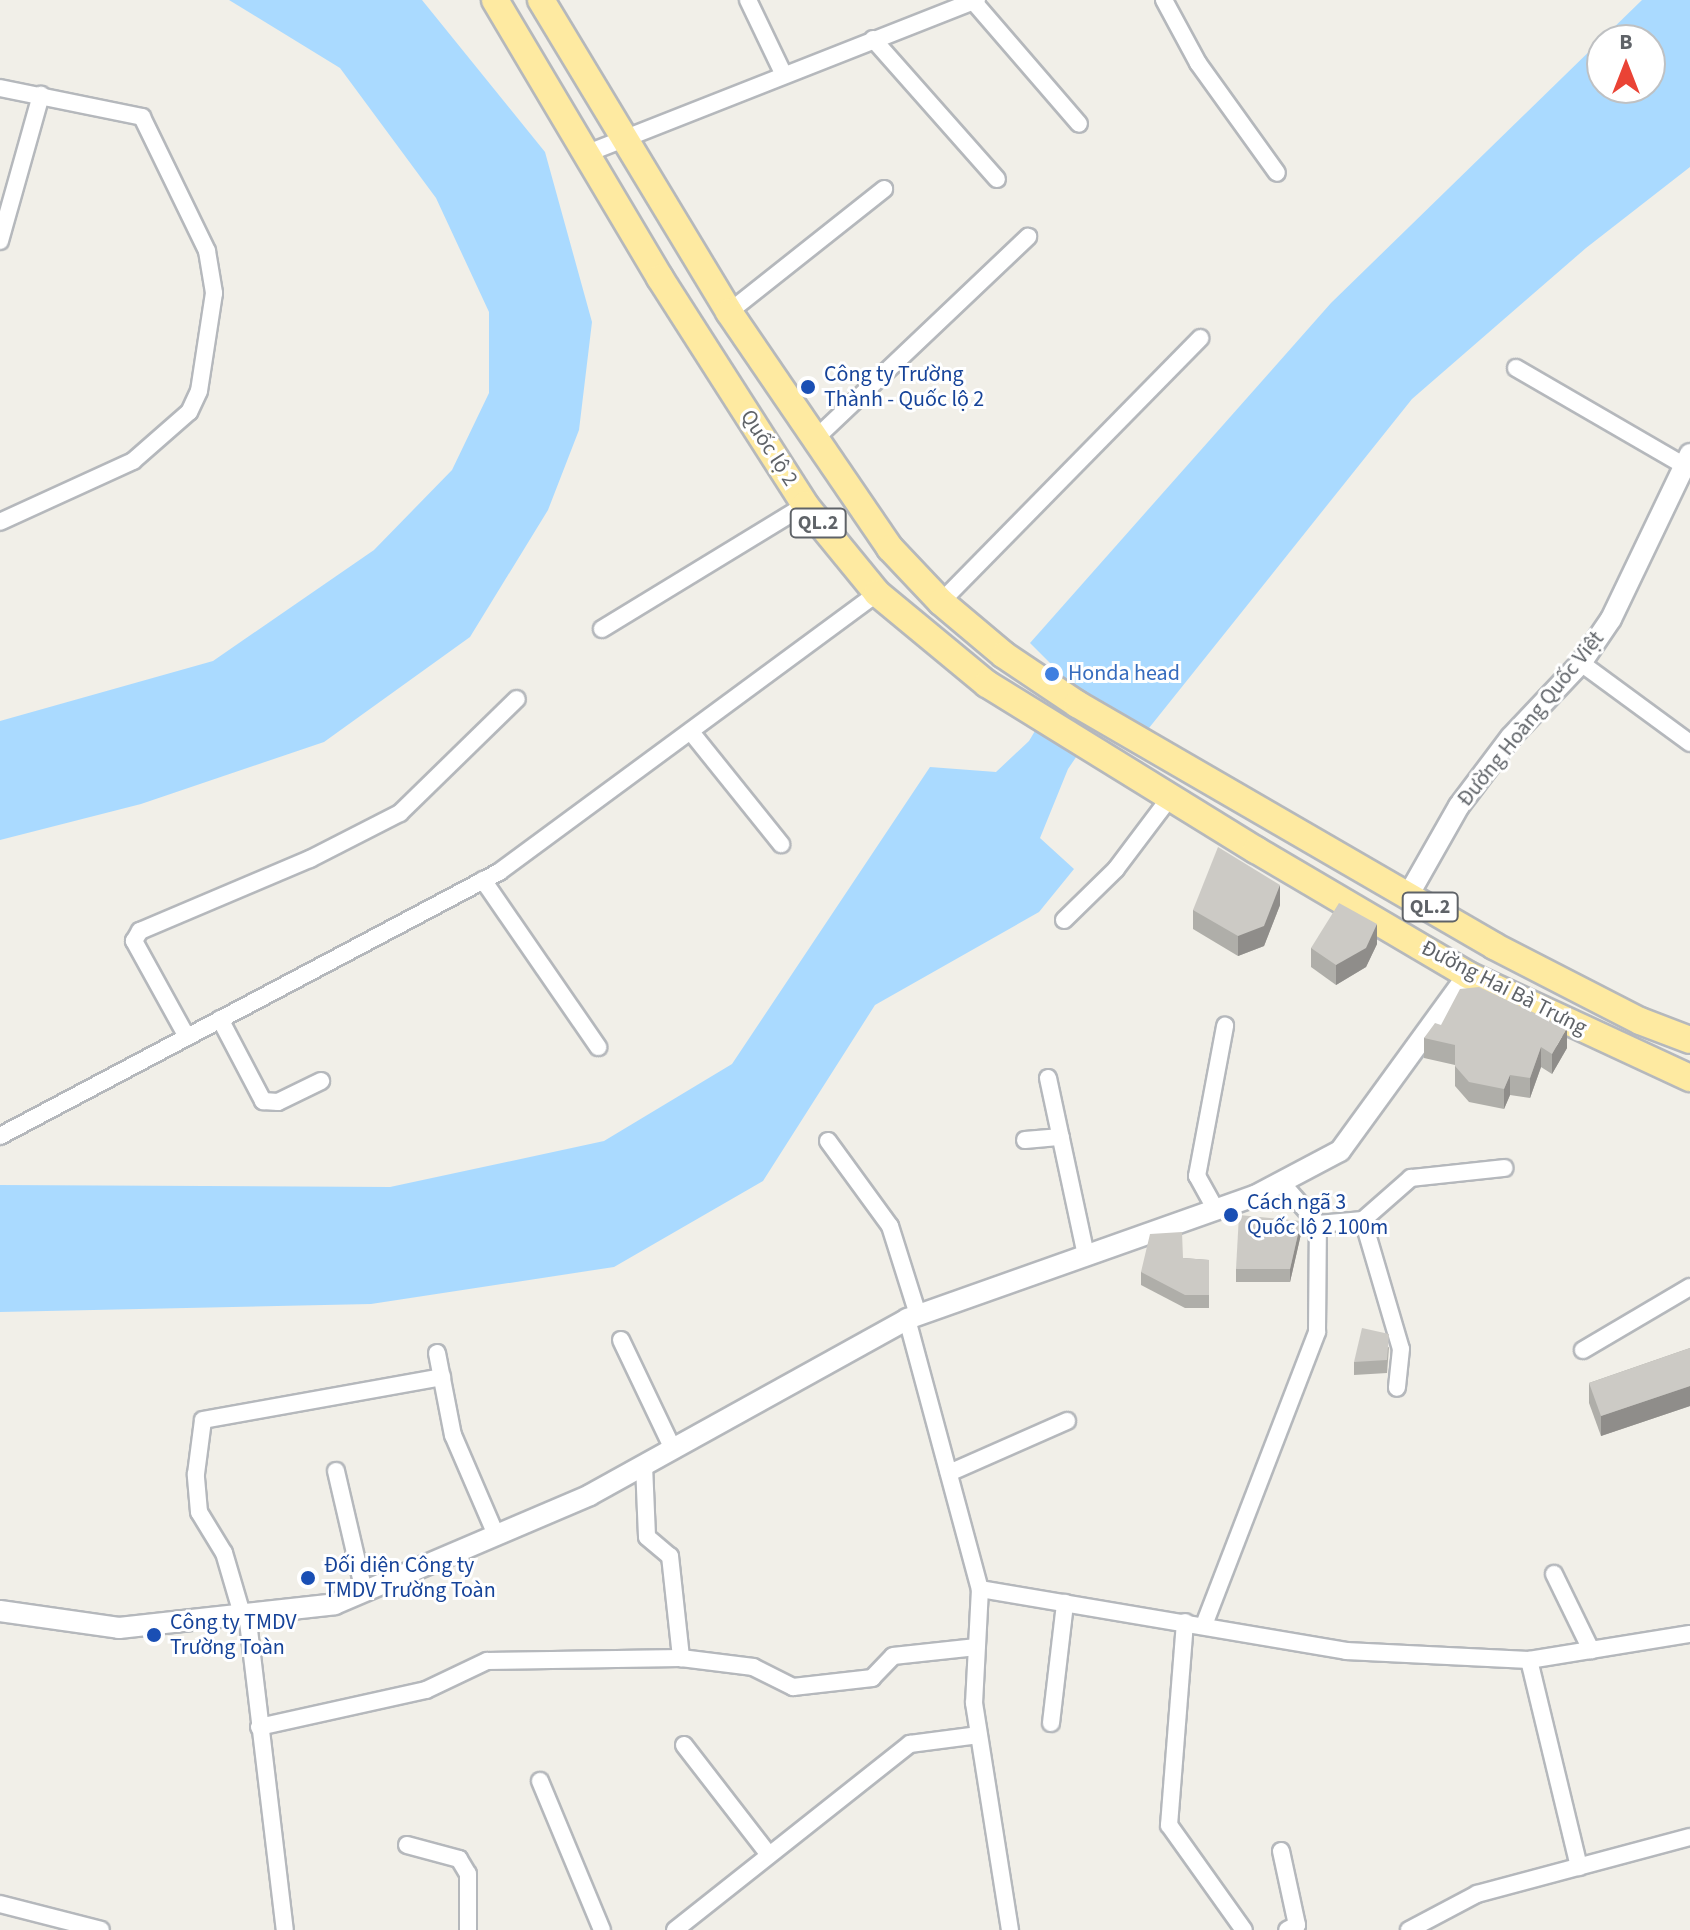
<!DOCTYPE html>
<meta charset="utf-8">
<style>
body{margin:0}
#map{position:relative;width:1690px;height:1930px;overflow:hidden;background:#f1efe8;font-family:"Source Sans 3",sans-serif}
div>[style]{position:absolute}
.water>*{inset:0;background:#aadaff}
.roads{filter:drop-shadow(2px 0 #b5b8bc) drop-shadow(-2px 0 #b5b8bc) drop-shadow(0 2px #b5b8bc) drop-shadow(0 -2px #b5b8bc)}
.minor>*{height:16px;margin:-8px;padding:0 8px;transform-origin:8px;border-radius:8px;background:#fff}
.tertiary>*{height:20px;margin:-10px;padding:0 10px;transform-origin:10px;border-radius:10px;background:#fff}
.trunk>*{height:26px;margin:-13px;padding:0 13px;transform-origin:13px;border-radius:13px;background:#feeaa1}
.wall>*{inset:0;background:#afaea9}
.shaded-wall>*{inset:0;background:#8f8d8a}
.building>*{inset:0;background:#cccac5}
.dots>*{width:22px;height:22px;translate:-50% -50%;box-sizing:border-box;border:4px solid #fff;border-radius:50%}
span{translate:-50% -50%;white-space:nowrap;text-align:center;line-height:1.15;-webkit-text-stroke:6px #fff;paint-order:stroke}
.shield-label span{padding:2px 6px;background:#fff;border:2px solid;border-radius:6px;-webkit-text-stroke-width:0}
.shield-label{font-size:20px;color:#5f6368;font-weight:700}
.transit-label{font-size:22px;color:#164399}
.left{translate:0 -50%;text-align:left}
.street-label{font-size:22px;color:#5f6368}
.shop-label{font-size:22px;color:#366cbe}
.north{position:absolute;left:1586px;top:24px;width:80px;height:80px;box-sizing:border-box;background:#fff;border:2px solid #bfc1c3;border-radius:50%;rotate:0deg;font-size:22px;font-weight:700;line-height:32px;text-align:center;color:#5f6368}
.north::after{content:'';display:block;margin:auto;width:28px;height:36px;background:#ea4335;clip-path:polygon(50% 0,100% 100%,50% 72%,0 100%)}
</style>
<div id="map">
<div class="water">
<i style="clip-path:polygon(229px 0,422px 0,545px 152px,592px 322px,579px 430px,548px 510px,470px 637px,324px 742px,141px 804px,0 840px,0 721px,213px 661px,374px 550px,452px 470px,489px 393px,489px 312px,436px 198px,340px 68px)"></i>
<i style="clip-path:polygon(evenodd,1642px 0,1690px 0,1690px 167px,1586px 248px,1412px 399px,1145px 733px,1108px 710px,1068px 769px,1040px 838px,1074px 869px,1039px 912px,875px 1005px,763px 1181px,614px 1267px,371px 1304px,0 1312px,0 1185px,390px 1187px,604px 1141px,732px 1064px,930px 767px,996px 772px,1029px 741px,1066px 679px,1030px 643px,1331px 303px,1642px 0,1602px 40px,1650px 40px,1650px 88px,1602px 88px,1602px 40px)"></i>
</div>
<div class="roads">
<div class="minor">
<i style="left:748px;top:0;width:81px;rotate:64.4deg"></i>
<i style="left:1164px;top:0;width:72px;rotate:61.6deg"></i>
<i style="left:1198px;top:63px;width:135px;rotate:54.3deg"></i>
<i style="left:973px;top:1px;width:162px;rotate:49.2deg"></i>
<i style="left:873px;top:39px;width:187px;rotate:48.5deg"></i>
<i style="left:0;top:88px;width:145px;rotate:11.5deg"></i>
<i style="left:142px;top:117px;width:149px;rotate:64.1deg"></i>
<i style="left:207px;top:251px;width:43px;rotate:80.5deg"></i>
<i style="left:214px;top:293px;width:99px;rotate:98.7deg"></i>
<i style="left:199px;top:391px;width:23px;rotate:115deg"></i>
<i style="left:189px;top:412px;width:74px;rotate:138.8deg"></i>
<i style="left:133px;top:461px;width:146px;rotate:155.4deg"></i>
<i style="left:588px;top:153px;width:418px;rotate:-21.5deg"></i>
<i style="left:0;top:241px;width:152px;rotate:-74.3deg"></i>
<i style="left:729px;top:312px;width:198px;rotate:-38.4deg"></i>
<i style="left:1516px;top:368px;width:201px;rotate:30.1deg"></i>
<i style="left:815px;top:439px;width:294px;rotate:-43.5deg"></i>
<i style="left:941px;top:602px;width:370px;rotate:-45.5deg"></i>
<i style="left:602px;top:629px;width:238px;rotate:-31.4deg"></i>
<i style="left:1581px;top:663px;width:135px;rotate:36.3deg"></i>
<i style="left:691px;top:732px;width:144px;rotate:51.2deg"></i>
<i style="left:483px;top:880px;width:203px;rotate:55.4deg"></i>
<i style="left:1064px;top:920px;width:73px;rotate:-44.4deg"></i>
<i style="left:1116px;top:869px;width:91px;rotate:-53deg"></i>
<i style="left:220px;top:1019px;width:93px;rotate:62.3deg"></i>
<i style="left:263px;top:1101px;width:15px;rotate:4deg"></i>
<i style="left:278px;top:1102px;width:48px;rotate:-26deg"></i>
<i style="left:187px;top:1037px;width:110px;rotate:-118.9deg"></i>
<i style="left:134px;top:941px;width:12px;rotate:-59deg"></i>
<i style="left:140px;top:931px;width:185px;rotate:-23deg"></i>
<i style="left:310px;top:859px;width:101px;rotate:-27.1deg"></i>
<i style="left:400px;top:813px;width:163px;rotate:-44.3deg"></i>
<i style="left:1048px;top:1078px;width:182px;rotate:77.9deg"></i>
<i style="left:0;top:1136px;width:565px;rotate:-27.88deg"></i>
<i style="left:499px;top:872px;width:470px;rotate:-36.4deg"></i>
<i style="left:1025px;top:1140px;width:36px;rotate:-5deg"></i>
<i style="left:828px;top:1141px;width:105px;rotate:53.9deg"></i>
<i style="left:890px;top:1226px;width:93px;rotate:72.5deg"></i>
<i style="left:1216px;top:1210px;width:39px;rotate:-119deg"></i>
<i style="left:1197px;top:1176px;width:153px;rotate:-79.4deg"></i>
<i style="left:1363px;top:1220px;width:134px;rotate:73.6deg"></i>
<i style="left:1401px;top:1349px;width:39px;rotate:96deg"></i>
<i style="left:1318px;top:1224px;width:45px;rotate:-5.1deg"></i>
<i style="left:1363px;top:1220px;width:64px;rotate:-41.2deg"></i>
<i style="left:1411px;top:1178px;width:94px;rotate:-6.1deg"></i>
<i style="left:907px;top:1319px;width:280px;rotate:74.9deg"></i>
<i style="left:980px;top:1589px;width:114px;rotate:93deg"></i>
<i style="left:974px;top:1703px;width:230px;rotate:81deg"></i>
<i style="left:621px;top:1340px;width:121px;rotate:64.5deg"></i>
<i style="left:1583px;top:1350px;width:124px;rotate:-30.5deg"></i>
<i style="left:437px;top:1353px;width:84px;rotate:79deg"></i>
<i style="left:453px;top:1435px;width:109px;rotate:66.7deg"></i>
<i style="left:644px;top:1465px;width:72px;rotate:87.6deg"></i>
<i style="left:647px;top:1537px;width:30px;rotate:40deg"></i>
<i style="left:670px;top:1556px;width:103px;rotate:83.8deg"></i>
<i style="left:336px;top:1471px;width:123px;rotate:76.9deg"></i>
<i style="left:949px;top:1473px;width:129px;rotate:-23.8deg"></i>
<i style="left:1554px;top:1574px;width:85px;rotate:64deg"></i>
<i style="left:980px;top:1589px;width:371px;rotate:9.6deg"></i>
<i style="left:1346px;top:1651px;width:183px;rotate:2.8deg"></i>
<i style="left:1529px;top:1660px;width:163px;rotate:-9.2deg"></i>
<i style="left:247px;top:1613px;width:319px;rotate:83.2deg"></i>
<i style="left:242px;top:1614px;width:64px;rotate:-106.4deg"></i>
<i style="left:224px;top:1553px;width:48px;rotate:-121.4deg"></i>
<i style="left:199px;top:1512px;width:38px;rotate:-95deg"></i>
<i style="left:196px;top:1474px;width:54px;rotate:-82.6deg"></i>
<i style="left:203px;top:1420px;width:243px;rotate:-10.2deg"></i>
<i style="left:1185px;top:1622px;width:204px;rotate:94.5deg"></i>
<i style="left:1169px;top:1825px;width:129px;rotate:54.5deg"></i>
<i style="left:1204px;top:1625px;width:314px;rotate:-68.9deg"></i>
<i style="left:1317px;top:1332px;width:108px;rotate:-89.5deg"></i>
<i style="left:1318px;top:1224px;width:56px;rotate:-131.4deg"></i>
<i style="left:1529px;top:1660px;width:213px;rotate:76.4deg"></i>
<i style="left:1051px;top:1723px;width:121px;rotate:-83.3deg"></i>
<i style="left:259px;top:1727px;width:171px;rotate:-12.5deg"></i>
<i style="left:426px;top:1690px;width:68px;rotate:-25.4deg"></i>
<i style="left:487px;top:1661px;width:194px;rotate:-0.9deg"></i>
<i style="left:681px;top:1658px;width:73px;rotate:7.1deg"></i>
<i style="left:753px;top:1667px;width:45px;rotate:26.6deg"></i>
<i style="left:793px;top:1687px;width:80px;rotate:-6.5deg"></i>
<i style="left:872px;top:1678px;width:30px;rotate:-46deg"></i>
<i style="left:893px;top:1656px;width:84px;rotate:-6.1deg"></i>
<i style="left:684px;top:1745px;width:139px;rotate:52.3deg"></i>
<i style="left:540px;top:1781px;width:161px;rotate:67.4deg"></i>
<i style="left:407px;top:1845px;width:54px;rotate:15.1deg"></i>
<i style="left:459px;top:1859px;width:17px;rotate:59deg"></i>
<i style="left:468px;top:1874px;width:56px;rotate:90deg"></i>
<i style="left:1281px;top:1851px;width:76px;rotate:77.8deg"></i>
<i style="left:1297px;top:1925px;width:11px;rotate:153deg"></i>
<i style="left:0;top:1904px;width:104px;rotate:14.4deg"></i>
<i style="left:675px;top:1930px;width:300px;rotate:-38.4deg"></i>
<i style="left:910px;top:1744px;width:69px;rotate:-7.5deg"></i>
<i style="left:1409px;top:1930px;width:77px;rotate:-27.9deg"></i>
<i style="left:1477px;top:1894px;width:220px;rotate:-15deg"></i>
</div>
<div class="tertiary">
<i style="left:1409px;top:894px;width:101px;rotate:-60.4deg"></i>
<i style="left:1459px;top:806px;width:86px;rotate:-53deg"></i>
<i style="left:1511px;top:737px;width:102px;rotate:-46.6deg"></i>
<i style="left:1581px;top:663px;width:53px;rotate:-55.7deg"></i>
<i style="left:1611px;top:619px;width:183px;rotate:-64.4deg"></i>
<i style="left:0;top:1611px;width:120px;rotate:8.1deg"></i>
<i style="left:119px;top:1628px;width:217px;rotate:-6.3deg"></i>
<i style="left:335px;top:1604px;width:277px;rotate:-23.1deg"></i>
<i style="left:590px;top:1495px;width:363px;rotate:-29deg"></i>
<i style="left:907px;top:1319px;width:369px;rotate:-19.5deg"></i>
<i style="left:1255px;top:1196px;width:96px;rotate:-27.9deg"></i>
<i style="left:1340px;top:1151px;width:218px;rotate:-54deg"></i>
</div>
<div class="trunk">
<i style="left:495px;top:0;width:323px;rotate:59.3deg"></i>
<i style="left:660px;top:278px;width:269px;rotate:57.4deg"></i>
<i style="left:805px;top:505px;width:114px;rotate:50.7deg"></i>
<i style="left:877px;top:593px;width:143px;rotate:39.6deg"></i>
<i style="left:987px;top:684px;width:316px;rotate:31.7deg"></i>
<i style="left:1256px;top:850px;width:246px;rotate:30.5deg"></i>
<i style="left:1468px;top:975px;width:245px;rotate:24.9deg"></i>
<i style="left:541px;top:0;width:364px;rotate:58.9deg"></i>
<i style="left:729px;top:312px;width:286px;rotate:55.7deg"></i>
<i style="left:890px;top:548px;width:74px;rotate:46.6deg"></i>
<i style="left:941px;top:602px;width:82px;rotate:40.1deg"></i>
<i style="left:1004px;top:655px;width:88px;rotate:33.9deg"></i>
<i style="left:1077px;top:704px;width:482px;rotate:30.1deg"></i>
<i style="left:1494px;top:946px;width:164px;rotate:27.2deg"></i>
<i style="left:1640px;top:1021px;width:53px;rotate:20.8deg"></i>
</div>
</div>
<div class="wall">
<i style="clip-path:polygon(1280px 905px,1264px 946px,1238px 956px,1193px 929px,1193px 910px)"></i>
<i style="clip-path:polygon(1377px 944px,1366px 967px,1336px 985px,1311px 967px,1311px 948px)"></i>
<i style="clip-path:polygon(1441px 1025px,1567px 1048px,1552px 1074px,1541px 1067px,1530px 1098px,1510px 1095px,1504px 1109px,1469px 1102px,1455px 1086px,1455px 1065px,1424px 1058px,1424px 1038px)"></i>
<i style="clip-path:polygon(1301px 1234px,1290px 1282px,1236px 1282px,1236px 1269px)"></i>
<i style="clip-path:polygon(1183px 1258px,1209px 1260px,1209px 1308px,1185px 1308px,1141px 1285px,1141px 1272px)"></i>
<i style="clip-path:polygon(1389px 1347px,1387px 1373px,1354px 1375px,1354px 1362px)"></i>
<i style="clip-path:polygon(1690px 1348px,1690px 1406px,1601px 1436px,1589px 1403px,1589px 1383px)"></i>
</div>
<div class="shaded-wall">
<i style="clip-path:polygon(1280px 885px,1280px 905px,1264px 946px,1238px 956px,1238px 936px)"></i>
<i style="clip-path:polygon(1377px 924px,1377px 944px,1366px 967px,1336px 985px,1336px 965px)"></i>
<i style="clip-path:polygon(1567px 1028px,1567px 1048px,1552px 1074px,1552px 1054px)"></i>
<i style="clip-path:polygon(1541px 1047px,1541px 1067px,1530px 1098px,1530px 1078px)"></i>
<i style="clip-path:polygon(1510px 1075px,1510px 1095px,1504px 1109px,1504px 1089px)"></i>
<i style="clip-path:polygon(1301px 1221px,1301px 1234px,1290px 1282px,1290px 1269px)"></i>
<i style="clip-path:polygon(1690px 1386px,1690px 1406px,1601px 1436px,1601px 1416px)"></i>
</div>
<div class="building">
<i style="clip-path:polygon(1218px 847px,1280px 885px,1264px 926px,1238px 936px,1193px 910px)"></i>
<i style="clip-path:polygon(1339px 903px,1377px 924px,1366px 948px,1336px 965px,1311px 948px)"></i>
<i style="clip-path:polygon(1479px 987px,1567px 1028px,1552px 1054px,1541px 1047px,1530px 1078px,1510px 1075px,1504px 1089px,1469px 1082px,1455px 1066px,1455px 1045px,1424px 1038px,1435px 1023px,1441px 1025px,1460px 989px)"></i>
<i style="clip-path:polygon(1239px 1215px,1301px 1221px,1290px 1269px,1236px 1269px)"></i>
<i style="clip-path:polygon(1182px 1232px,1183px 1258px,1209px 1260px,1209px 1295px,1185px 1295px,1141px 1272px,1150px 1234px)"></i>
<i style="clip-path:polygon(1362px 1328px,1389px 1334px,1387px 1360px,1354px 1362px)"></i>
<i style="clip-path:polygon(1690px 1348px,1690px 1386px,1601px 1416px,1589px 1383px)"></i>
</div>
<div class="dots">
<i style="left:808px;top:387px;background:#1a4fb4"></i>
<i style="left:1052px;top:674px;background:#3f7fe0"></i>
<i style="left:1231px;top:1215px;background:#1a4fb4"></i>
<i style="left:308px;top:1578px;background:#1a4fb4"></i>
<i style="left:154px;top:1635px;background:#1a4fb4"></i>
</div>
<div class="shield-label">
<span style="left:818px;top:523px">QL.2</span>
<span style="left:1430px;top:907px">QL.2</span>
</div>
<div class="transit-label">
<span class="left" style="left:824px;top:387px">Công ty Trường<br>Thành - Quốc lộ 2</span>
<span class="left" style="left:1247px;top:1215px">Cách ngã 3<br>Quốc lộ 2 100m</span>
<span class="left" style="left:324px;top:1578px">Đối diện Công ty<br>TMDV Trường Toàn</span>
<span class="left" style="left:170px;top:1635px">Công ty TMDV<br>Trường Toàn</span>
</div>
<div class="street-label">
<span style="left:769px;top:448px;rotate:57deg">Quốc lộ 2</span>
<span style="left:1531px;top:719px;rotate:-51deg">Đường Hoàng Quốc Việt</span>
<span style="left:1504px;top:988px;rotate:27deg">Đường Hai Bà Trưng</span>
</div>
<div class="shop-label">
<span class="left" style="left:1068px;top:674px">Honda head</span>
</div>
<div class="north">B</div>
</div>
